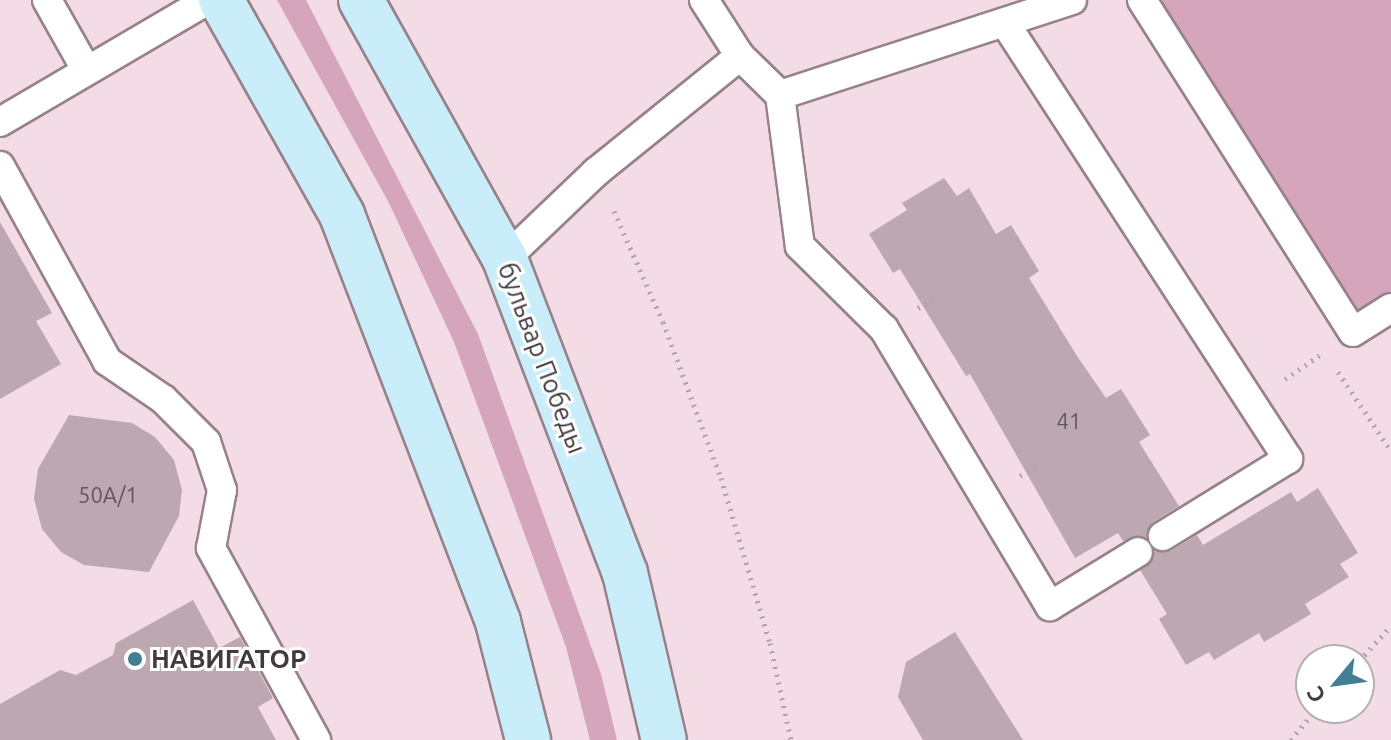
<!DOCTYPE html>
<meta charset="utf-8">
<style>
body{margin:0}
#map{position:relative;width:1391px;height:740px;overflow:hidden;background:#f3dce6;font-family:Ubuntu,sans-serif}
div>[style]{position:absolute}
.green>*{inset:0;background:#d4a5bb}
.building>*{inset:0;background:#bda7b1}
.path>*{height:5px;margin-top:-2.5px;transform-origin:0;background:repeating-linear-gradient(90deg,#b4a2aa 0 2px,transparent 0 8px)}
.roads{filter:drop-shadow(2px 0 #97818b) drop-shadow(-2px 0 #97818b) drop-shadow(0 2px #97818b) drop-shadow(0 -2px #97818b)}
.lane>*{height:28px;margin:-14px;padding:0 14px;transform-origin:14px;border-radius:14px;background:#fff}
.primary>*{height:44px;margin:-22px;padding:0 22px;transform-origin:22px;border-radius:22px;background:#caedfa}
.dots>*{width:22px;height:22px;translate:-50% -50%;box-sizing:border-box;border:4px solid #fff;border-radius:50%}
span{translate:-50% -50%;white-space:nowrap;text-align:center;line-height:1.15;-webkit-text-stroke:6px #fff;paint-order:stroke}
.number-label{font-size:22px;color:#62555b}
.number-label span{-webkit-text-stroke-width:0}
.street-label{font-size:26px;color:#433a3e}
.poi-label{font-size:26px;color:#433a3e;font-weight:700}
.left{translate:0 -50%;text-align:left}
.north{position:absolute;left:1295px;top:644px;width:80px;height:80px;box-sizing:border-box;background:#fff;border:2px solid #b4b0b2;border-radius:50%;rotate:241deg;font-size:22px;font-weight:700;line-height:32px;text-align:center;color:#433a3e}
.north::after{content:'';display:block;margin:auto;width:28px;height:36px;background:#407f94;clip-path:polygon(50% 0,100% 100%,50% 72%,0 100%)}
</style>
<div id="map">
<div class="green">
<i style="clip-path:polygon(277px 0,306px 0,478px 334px,601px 674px,617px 740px,590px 740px,566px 647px,454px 342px,389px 203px)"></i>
<i style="clip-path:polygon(1142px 0,1391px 0,1391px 308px,1353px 332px)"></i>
</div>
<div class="building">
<i style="clip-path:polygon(944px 178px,957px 196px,969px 188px,996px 234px,1011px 225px,1039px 271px,1029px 278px,1077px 356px,1106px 398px,1121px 389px,1150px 435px,1139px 442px,1179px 506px,1153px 522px,1146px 537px,1123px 541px,1118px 533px,1075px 558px,970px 374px,966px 376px,900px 269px,893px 273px,869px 234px,907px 210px,902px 203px)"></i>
<i style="clip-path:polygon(0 222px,52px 313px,36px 321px,61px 364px,0 399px)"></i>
<i style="clip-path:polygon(69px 415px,132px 423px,155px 437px,174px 460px,182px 490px,179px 516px,149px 572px,84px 565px,61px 552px,42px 529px,34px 499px,38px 469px)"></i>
<i style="clip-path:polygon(1318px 488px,1358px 553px,1340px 564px,1349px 577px,1305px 604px,1311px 614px,1264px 642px,1259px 633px,1214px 660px,1209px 652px,1186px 665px,1159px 619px,1167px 614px,1140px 570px,1155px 551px,1171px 551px,1197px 535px,1203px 545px,1291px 492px,1297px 502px)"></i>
<i style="clip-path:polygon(193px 600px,219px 648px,240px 637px,273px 698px,258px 707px,276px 740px,0 740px,0 704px,60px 670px,76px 675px,113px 655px,116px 643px)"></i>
<i style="clip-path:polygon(955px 632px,1023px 740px,923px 740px,898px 697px,906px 662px)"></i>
</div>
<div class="path">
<i style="left:614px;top:211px;width:121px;rotate:66.2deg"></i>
<i style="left:663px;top:322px;width:166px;rotate:69.6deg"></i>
<i style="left:721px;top:478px;width:172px;rotate:73.5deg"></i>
<i style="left:770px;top:643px;width:99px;rotate:77.8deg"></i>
<i style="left:918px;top:308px;width:18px;rotate:-29deg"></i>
<i style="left:1338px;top:372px;width:95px;rotate:56.1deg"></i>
<i style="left:1285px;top:379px;width:42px;rotate:-34.4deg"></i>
<i style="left:1020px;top:476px;width:23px;rotate:-29deg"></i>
<i style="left:1359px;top:661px;width:47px;rotate:-47.6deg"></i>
<i style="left:1291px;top:740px;width:41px;rotate:-50.9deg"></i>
</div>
<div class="roads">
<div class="lane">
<i style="left:47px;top:0;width:81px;rotate:60.6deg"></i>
<i style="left:704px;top:0;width:67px;rotate:57.3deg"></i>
<i style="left:740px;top:56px;width:56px;rotate:44.3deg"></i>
<i style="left:780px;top:95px;width:152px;rotate:82.5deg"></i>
<i style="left:800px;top:246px;width:118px;rotate:44.7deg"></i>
<i style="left:884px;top:329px;width:323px;rotate:59.1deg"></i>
<i style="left:1050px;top:606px;width:103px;rotate:-31.5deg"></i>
<i style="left:1142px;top:0;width:393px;rotate:57.6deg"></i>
<i style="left:1353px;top:332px;width:45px;rotate:-32.3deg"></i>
<i style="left:1005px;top:23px;width:520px;rotate:57.01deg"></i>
<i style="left:1288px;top:459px;width:147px;rotate:148.4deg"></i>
<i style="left:780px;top:95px;width:307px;rotate:-18deg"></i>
<i style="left:0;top:122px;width:241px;rotate:-30.4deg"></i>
<i style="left:0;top:166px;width:222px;rotate:61.2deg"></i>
<i style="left:107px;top:361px;width:68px;rotate:34.2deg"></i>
<i style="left:163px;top:399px;width:61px;rotate:45deg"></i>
<i style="left:206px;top:442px;width:51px;rotate:71.6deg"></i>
<i style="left:222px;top:490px;width:59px;rotate:100.7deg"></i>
<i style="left:211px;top:548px;width:219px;rotate:61.3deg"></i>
<i style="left:505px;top:259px;width:126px;rotate:-43.7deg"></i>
<i style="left:596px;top:172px;width:185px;rotate:-38.9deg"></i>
</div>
<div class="primary">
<i style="left:221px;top:0;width:247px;rotate:60.6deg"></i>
<i style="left:342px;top:215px;width:436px;rotate:69deg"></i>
<i style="left:498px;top:622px;width:122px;rotate:75.7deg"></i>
<i style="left:361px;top:0;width:296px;rotate:60.9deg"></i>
<i style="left:505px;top:259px;width:336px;rotate:69.1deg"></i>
<i style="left:625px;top:573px;width:171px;rotate:76.9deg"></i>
</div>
</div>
<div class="dots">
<i style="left:135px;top:659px;background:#407f94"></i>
</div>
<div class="number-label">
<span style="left:1069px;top:421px">41</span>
<span style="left:108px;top:495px">50А/1</span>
</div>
<div class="street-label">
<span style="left:542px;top:358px;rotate:69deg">бульвар Победы</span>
</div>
<div class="poi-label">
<span class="left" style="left:151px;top:659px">НАВИГАТОР</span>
</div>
<div class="north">С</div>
</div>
